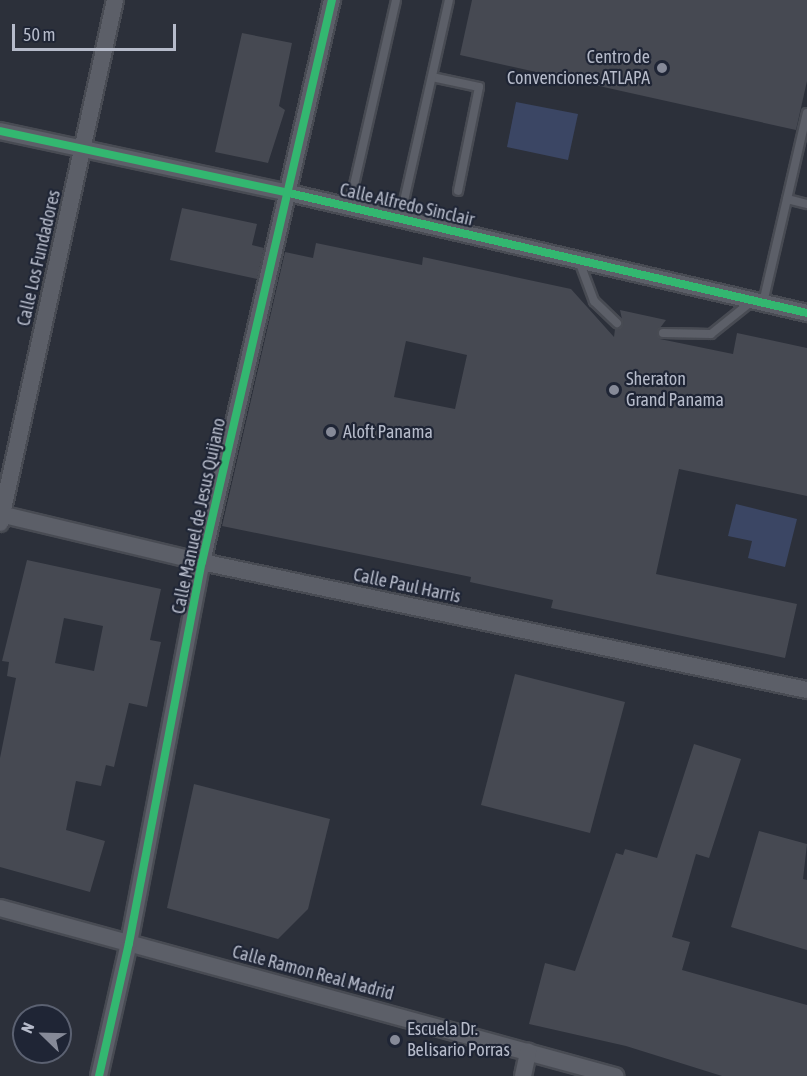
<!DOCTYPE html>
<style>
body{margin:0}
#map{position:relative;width:807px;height:1076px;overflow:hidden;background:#2c303a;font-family:"Asap Condensed",sans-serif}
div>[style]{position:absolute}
.water>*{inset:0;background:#3b4664}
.building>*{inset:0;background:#464952}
.roads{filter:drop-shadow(2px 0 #484b53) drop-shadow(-2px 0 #484b53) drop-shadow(0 2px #484b53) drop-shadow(0 -2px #484b53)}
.service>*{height:8px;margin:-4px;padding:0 4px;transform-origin:4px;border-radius:4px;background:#5c5f68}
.minor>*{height:16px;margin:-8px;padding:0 8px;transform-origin:8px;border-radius:8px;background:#5c5f68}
.cycleway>*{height:8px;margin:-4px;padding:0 4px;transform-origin:4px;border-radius:4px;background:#33b770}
.dots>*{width:16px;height:16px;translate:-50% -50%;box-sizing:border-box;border:3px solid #1f2535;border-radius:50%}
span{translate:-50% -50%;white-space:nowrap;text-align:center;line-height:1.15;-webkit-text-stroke:4.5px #1f2535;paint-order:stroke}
.poi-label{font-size:18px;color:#b6bbca}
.right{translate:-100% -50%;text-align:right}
.left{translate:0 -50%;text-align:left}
.street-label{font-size:18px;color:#b6bbca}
.north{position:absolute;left:12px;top:1004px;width:60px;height:60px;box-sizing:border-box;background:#1f2535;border:2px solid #5b6171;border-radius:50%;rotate:293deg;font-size:16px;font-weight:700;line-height:24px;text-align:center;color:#b6bbca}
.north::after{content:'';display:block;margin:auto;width:21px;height:27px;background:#868a98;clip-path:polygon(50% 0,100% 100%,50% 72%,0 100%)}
.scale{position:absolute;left:12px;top:24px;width:164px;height:27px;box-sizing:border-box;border:3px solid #b6bbca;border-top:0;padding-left:8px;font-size:18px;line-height:21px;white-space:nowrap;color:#b6bbca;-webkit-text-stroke:4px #1f2535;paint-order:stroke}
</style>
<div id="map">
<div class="water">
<i style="clip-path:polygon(516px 102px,578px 114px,568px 160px,507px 147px)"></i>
<i style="clip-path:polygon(736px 504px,797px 519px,785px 567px,748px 558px,752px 541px,728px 536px)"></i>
</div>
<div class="building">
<i style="clip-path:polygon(472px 0,807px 0,807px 81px,796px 130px,460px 55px)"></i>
<i style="clip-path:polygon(242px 33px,292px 43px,279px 106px,285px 110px,268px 163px,215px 152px)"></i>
<i style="clip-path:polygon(182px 208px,257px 224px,252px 245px,264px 248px,257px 279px,170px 260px)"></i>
<i style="clip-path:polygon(evenodd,316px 243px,422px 265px,423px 257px,571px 289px,614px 337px,615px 329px,623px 324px,620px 310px,666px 320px,657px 332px,660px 339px,733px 354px,737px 333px,807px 348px,807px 496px,679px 469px,656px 574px,797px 604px,785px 658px,551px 608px,553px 600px,470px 582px,471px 577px,222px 526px,285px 252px,313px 258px,316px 243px,406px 341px,467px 355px,455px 409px,394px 397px,406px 341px)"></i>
<i style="clip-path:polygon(evenodd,27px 560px,161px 589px,150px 640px,161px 642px,147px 707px,129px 703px,114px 767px,106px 765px,101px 786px,76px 781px,66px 830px,105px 841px,90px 892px,0 867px,0 758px,16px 678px,7px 676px,9px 662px,2px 661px,27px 560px,64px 618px,103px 626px,94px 671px,55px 663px,64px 618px)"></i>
<i style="clip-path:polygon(515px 674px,625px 702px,590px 833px,481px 805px)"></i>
<i style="clip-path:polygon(694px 744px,741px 759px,709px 858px,696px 854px,672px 937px,690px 942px,682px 970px,807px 1005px,807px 1076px,722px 1076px,626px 1046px,529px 1024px,545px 963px,575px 971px,616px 853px,623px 855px,625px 849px,657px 858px)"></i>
<i style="clip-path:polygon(194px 784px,330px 819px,308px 909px,278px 939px,167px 908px)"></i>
<i style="clip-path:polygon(759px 831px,807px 844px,803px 879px,807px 880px,807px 950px,731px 927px)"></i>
</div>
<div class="roads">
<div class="service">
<i style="left:432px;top:77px;width:48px;rotate:12deg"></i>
<i style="left:479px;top:87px;width:106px;rotate:101.4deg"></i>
<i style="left:787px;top:199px;width:21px;rotate:14deg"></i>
<i style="left:349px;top:207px;width:212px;rotate:-77.2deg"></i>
<i style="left:400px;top:219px;width:224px;rotate:-77.4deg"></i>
<i style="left:579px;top:261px;width:43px;rotate:69.4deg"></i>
<i style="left:594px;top:301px;width:32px;rotate:44deg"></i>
<i style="left:763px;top:303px;width:195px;rotate:-77deg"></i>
<i style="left:663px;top:333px;width:48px;rotate:1.2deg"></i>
<i style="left:711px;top:334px;width:53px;rotate:-38.8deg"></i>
</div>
<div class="minor">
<i style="left:0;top:131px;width:296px;rotate:12.1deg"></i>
<i style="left:289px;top:193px;width:532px;rotate:13.04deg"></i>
<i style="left:0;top:514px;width:208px;rotate:13.4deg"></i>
<i style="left:202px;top:562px;width:618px;rotate:11.95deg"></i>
<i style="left:0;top:523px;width:535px;rotate:-77.6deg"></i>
<i style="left:0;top:908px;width:638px;rotate:15.28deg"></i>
<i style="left:99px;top:1076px;width:136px;rotate:-77.3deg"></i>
<i style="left:129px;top:943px;width:388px;rotate:-79.2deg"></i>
<i style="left:202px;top:562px;width:577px;rotate:-76.98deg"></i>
<i style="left:523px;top:1076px;width:25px;rotate:-78deg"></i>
</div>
</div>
<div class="cycleway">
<i style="left:0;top:131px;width:296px;rotate:12.1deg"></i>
<i style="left:289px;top:193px;width:532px;rotate:13.04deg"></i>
<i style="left:99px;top:1076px;width:136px;rotate:-77.3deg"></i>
<i style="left:129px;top:943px;width:388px;rotate:-79.2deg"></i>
<i style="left:202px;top:562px;width:577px;rotate:-76.98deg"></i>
</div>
<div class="dots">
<i style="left:662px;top:68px;background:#868a98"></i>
<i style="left:614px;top:390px;background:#868a98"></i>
<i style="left:331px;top:432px;background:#868a98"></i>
<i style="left:395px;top:1040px;background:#868a98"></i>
</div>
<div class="poi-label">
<span class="right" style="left:650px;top:68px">Centro de<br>Convenciones ATLAPA</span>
<span class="left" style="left:626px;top:390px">Sheraton<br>Grand Panama</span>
<span class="left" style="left:343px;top:432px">Aloft Panama</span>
<span class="left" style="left:407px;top:1040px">Escuela Dr.<br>Belisario Porras</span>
</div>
<div class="street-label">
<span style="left:407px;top:205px;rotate:13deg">Calle Alfredo Sinclair</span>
<span style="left:39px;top:258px;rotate:-77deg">Calle Los Fundadores</span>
<span style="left:199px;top:516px;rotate:-78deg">Calle Manuel de Jesus Quijano</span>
<span style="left:407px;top:586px;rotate:12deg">Calle Paul Harris</span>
<span style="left:313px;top:973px;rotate:15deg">Calle Ramon Real Madrid</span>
</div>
<div class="north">N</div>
<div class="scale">50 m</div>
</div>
